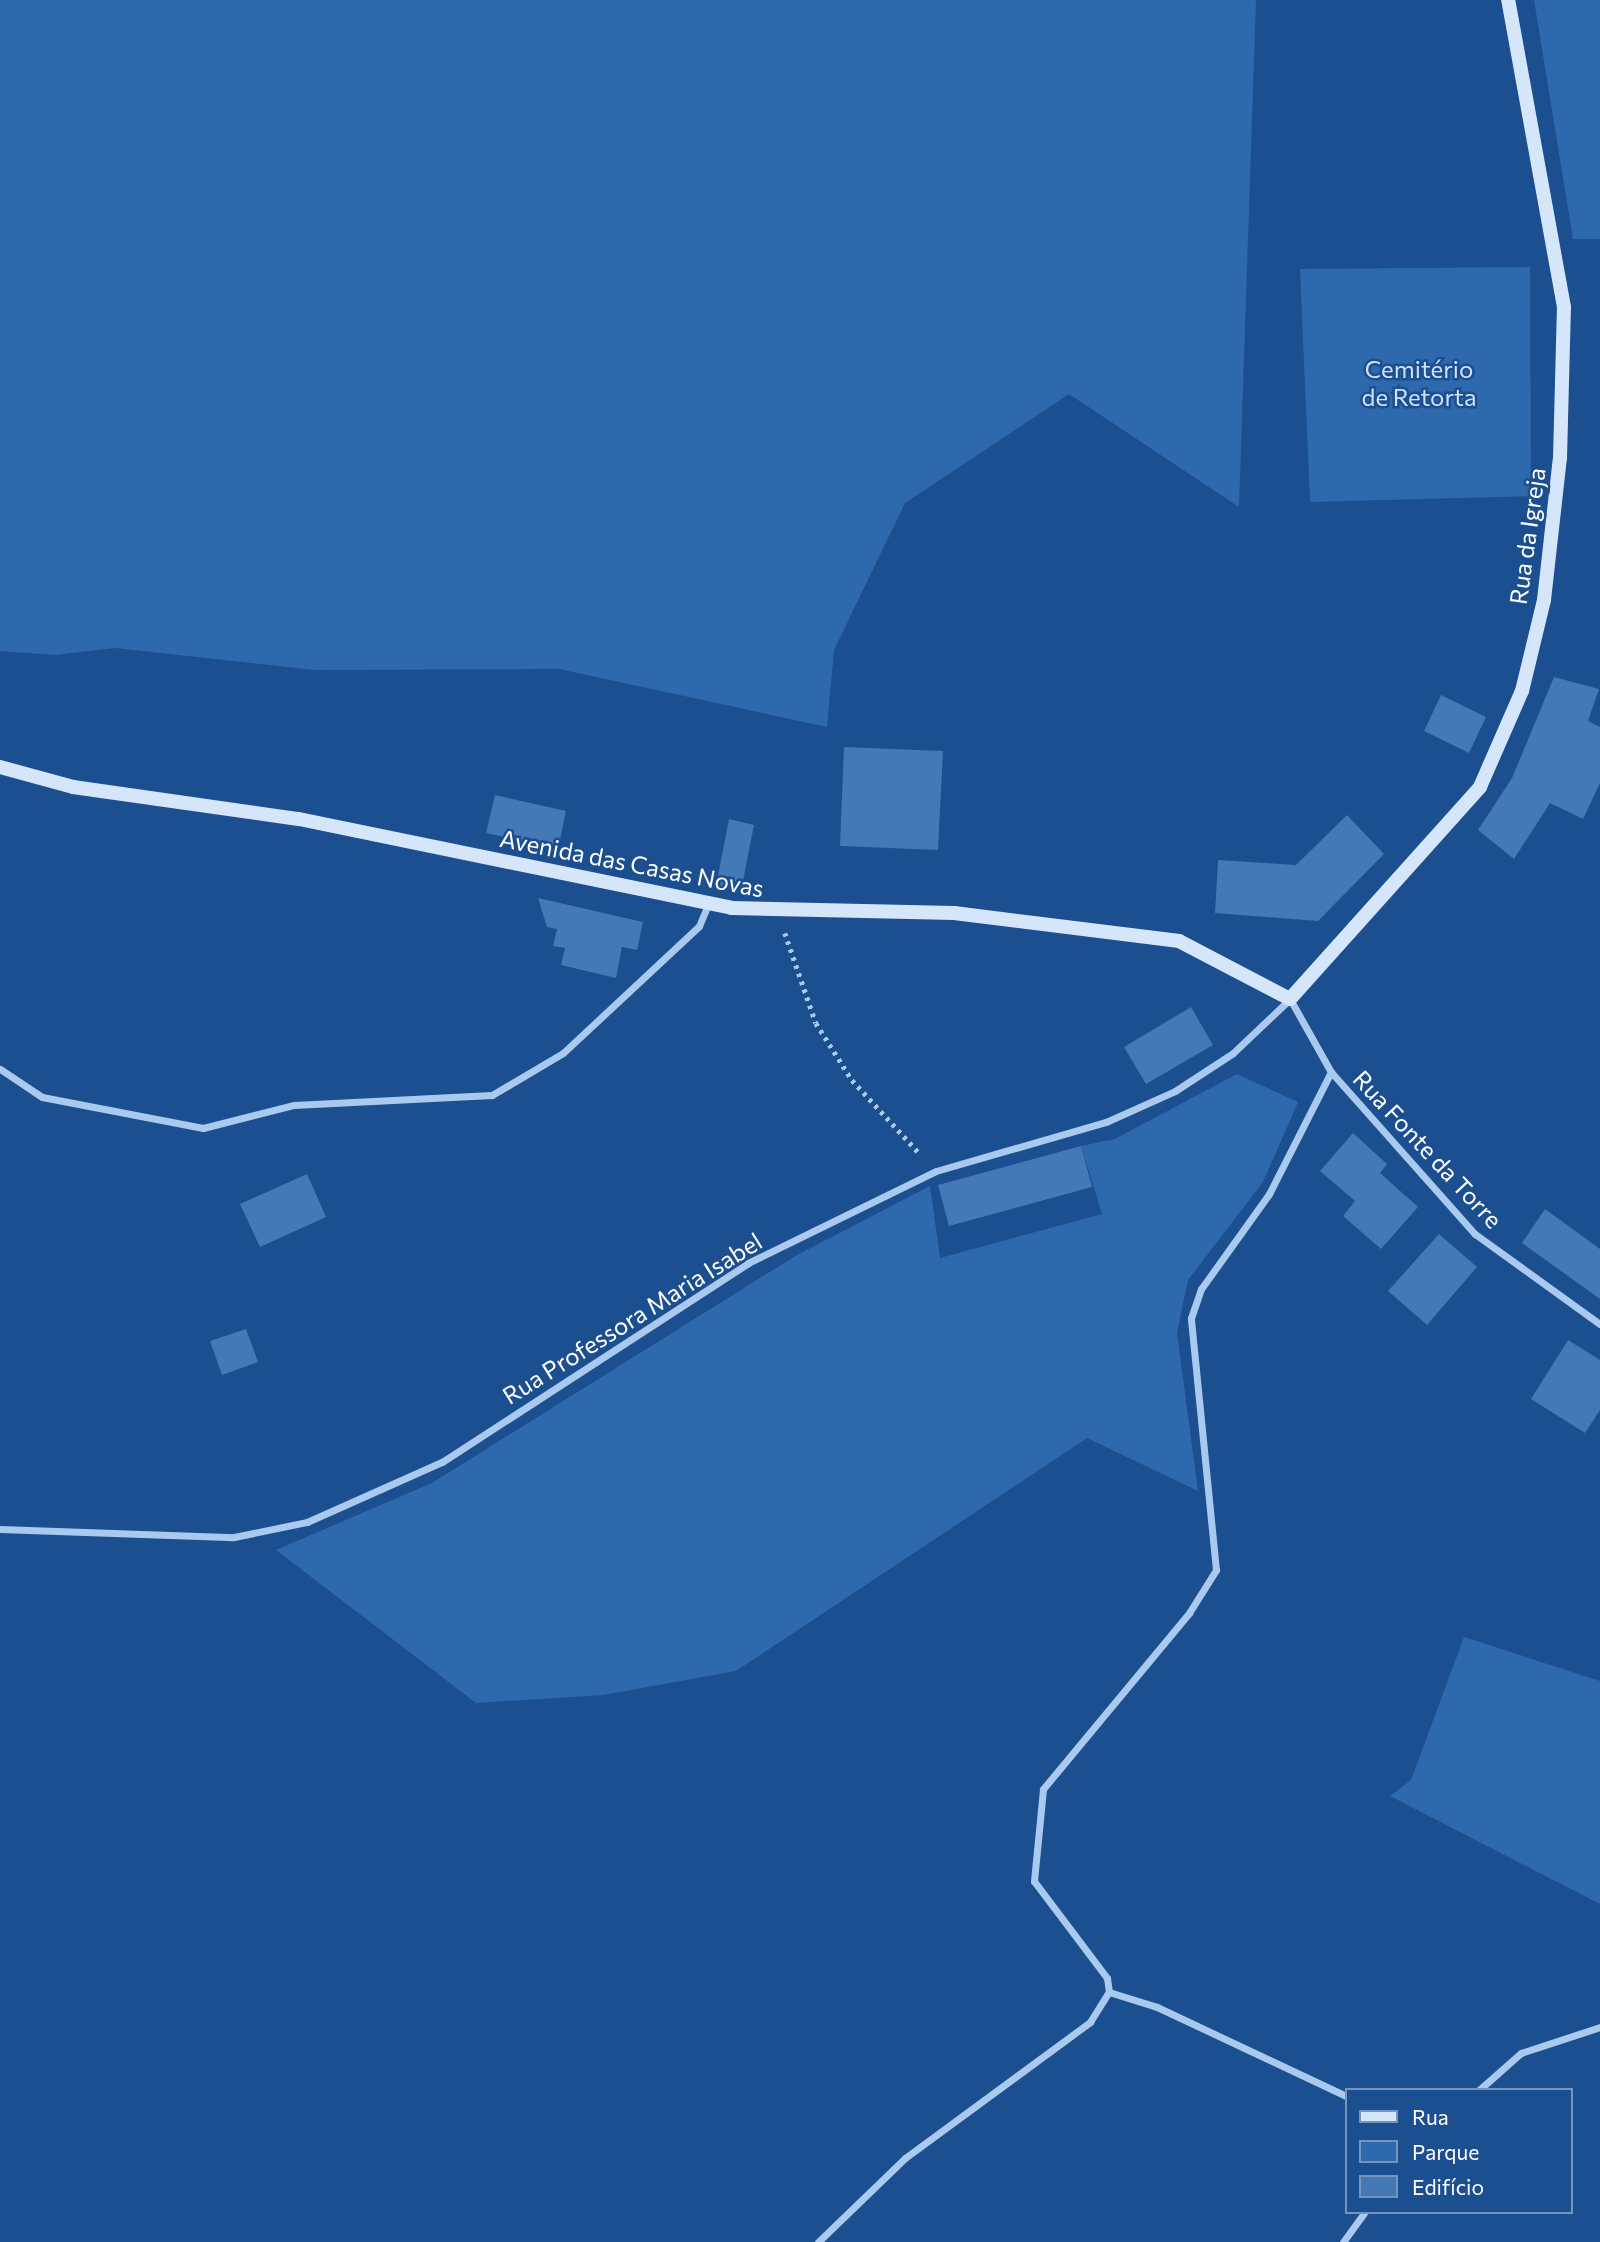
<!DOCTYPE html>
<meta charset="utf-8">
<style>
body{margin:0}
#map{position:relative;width:1600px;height:2242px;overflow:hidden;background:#1b4f8f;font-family:Commissioner,sans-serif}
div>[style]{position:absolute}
.green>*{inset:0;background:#2e69ad}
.building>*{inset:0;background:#4478b7}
.path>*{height:4.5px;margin-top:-2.25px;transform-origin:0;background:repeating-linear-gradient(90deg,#a9c9ee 0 3.5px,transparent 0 8.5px)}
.street>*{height:7px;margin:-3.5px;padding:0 3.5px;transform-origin:3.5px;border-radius:3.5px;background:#a9c9ee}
.secondary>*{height:14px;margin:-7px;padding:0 7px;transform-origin:7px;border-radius:7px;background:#d6e6fa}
span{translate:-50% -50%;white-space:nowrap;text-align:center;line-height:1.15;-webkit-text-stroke:5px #1b4f8f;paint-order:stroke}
.park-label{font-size:24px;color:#cfe3fa}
.street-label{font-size:24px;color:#fff}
.legend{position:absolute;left:1345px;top:2088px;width:228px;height:126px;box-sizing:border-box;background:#1b4f8f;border:2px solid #7695bc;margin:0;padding:9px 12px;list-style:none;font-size:21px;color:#fff}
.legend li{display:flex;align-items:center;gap:14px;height:35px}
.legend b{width:35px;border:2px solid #7695bc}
</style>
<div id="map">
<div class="green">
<i style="clip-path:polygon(0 0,1256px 0,1239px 507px,1069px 394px,905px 503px,834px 650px,827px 727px,559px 669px,315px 670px,115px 648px,55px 655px,0 651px)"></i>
<i style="clip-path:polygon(1534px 0,1600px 0,1600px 239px,1573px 239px)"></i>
<i style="clip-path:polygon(1530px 267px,1531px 496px,1310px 502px,1300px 269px)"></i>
<i style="clip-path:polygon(1237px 1074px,1298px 1102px,1263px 1182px,1188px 1280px,1177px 1333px,1198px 1491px,1087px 1438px,736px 1671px,603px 1695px,476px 1703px,276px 1550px,432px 1483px,797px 1255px,930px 1186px,940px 1258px,1102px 1214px,1081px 1146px,1115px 1139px)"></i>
<i style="clip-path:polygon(1464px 1637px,1600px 1681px,1600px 1904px,1390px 1796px,1411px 1780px)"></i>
</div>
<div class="building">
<i style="clip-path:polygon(1554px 677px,1599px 689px,1588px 721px,1600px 727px,1600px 783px,1583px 819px,1550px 803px,1514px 859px,1478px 830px,1512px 778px)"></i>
<i style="clip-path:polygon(1441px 695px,1486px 717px,1469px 753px,1424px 731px)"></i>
<i style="clip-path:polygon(844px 747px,943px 751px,938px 850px,840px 846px)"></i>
<i style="clip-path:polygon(495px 795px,566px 811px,558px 849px,486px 833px)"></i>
<i style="clip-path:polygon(1347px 815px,1384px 854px,1318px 921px,1215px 913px,1218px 860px,1296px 865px)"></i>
<i style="clip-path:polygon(729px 819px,754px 825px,741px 891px,716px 886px)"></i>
<i style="clip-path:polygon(538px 898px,643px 922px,637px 950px,622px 947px,616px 978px,561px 965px,565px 948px,553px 946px,557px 929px,547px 927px)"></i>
<i style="clip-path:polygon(1191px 1007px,1213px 1045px,1146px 1084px,1124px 1047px)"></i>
<i style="clip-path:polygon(1353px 1133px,1387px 1164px,1380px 1173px,1418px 1207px,1381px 1249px,1343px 1216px,1355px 1201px,1320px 1171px)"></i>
<i style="clip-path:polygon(1081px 1146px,1092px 1187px,949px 1226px,938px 1185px)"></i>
<i style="clip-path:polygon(307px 1174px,326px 1217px,260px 1247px,240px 1204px)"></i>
<i style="clip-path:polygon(1545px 1209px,1600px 1249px,1600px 1299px,1522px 1243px)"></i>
<i style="clip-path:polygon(1439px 1234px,1477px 1267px,1427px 1325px,1388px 1291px)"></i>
<i style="clip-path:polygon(246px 1329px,258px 1362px,222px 1375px,210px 1341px)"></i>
<i style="clip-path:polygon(1568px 1340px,1600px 1360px,1600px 1410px,1585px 1433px,1531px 1399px)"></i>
</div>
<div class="path">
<i style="left:785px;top:933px;width:95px;rotate:71deg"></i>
<i style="left:816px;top:1023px;width:67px;rotate:57.7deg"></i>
<i style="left:852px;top:1080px;width:102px;rotate:47.4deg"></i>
</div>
<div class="street">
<i style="left:0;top:1069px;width:50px;rotate:33.7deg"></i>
<i style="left:42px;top:1097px;width:164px;rotate:10.9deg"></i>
<i style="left:203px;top:1128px;width:94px;rotate:-14.2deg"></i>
<i style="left:294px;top:1105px;width:198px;rotate:-2.9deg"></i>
<i style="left:492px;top:1095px;width:82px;rotate:-30.6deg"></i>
<i style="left:563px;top:1053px;width:186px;rotate:-43deg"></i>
<i style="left:699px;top:926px;width:25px;rotate:-67deg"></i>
<i style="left:0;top:1529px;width:234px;rotate:2deg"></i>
<i style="left:234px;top:1537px;width:75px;rotate:-11.6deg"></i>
<i style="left:307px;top:1522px;width:148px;rotate:-24deg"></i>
<i style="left:442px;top:1462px;width:365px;rotate:-33deg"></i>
<i style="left:748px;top:1263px;width:209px;rotate:-26.1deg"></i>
<i style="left:936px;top:1171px;width:177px;rotate:-16.1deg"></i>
<i style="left:1106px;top:1122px;width:76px;rotate:-24.2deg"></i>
<i style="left:1175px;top:1091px;width:69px;rotate:-33.2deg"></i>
<i style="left:1233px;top:1053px;width:79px;rotate:-43.5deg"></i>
<i style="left:1290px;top:999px;width:84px;rotate:60.7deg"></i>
<i style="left:1331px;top:1072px;width:217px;rotate:48.4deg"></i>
<i style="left:1475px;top:1234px;width:154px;rotate:35.8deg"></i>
<i style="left:1109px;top:1992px;width:50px;rotate:17.4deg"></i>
<i style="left:1157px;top:2007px;width:209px;rotate:25.2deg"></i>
<i style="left:1479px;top:2090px;width:56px;rotate:-41.4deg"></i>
<i style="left:1521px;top:2053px;width:83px;rotate:-18.2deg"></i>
<i style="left:818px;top:2242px;width:121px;rotate:-44deg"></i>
<i style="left:905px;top:2158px;width:230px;rotate:-36.3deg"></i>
<i style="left:1090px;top:2022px;width:36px;rotate:-58deg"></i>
<i style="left:1109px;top:1992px;width:14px;rotate:-98deg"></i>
<i style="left:1107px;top:1978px;width:121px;rotate:-127deg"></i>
<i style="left:1034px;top:1881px;width:92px;rotate:-84.4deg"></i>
<i style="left:1043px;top:1789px;width:229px;rotate:-50.3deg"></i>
<i style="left:1189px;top:1613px;width:51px;rotate:-57.9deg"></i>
<i style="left:1216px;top:1570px;width:253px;rotate:-95.7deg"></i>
<i style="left:1191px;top:1318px;width:31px;rotate:-71deg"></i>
<i style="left:1201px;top:1289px;width:117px;rotate:-54.4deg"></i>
<i style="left:1269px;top:1194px;width:137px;rotate:-63.1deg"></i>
<i style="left:1343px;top:2242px;width:37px;rotate:-54deg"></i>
</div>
<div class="secondary">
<i style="left:0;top:767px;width:76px;rotate:15.3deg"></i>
<i style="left:73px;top:787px;width:228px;rotate:8.1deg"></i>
<i style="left:299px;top:819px;width:441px;rotate:11.6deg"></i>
<i style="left:731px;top:908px;width:223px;rotate:1.3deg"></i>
<i style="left:954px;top:913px;width:227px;rotate:7.1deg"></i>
<i style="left:1179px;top:941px;width:125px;rotate:27.6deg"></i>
<i style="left:1290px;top:999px;width:285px;rotate:-48.1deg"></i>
<i style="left:1480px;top:787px;width:105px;rotate:-66.4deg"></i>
<i style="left:1522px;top:691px;width:94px;rotate:-76.4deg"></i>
<i style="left:1544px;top:600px;width:143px;rotate:-83.6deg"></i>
<i style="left:1560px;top:458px;width:151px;rotate:-88.5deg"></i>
<i style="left:1564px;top:307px;width:312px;rotate:-100.3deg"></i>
</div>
<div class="park-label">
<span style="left:1419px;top:383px">Cemitério<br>de Retorta</span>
</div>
<div class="street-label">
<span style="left:1527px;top:536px;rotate:-82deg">Rua da Igreja</span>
<span style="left:632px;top:863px;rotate:11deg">Avenida das Casas Novas</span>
<span style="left:1428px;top:1149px;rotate:47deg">Rua Fonte da Torre</span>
<span style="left:632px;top:1318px;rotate:-32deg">Rua Professora Maria Isabel</span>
</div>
<ul class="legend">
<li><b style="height:9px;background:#d6e6fa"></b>Rua</li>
<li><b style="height:19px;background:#2e69ad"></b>Parque</li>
<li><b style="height:19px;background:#4478b7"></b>Edifício</li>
</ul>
</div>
